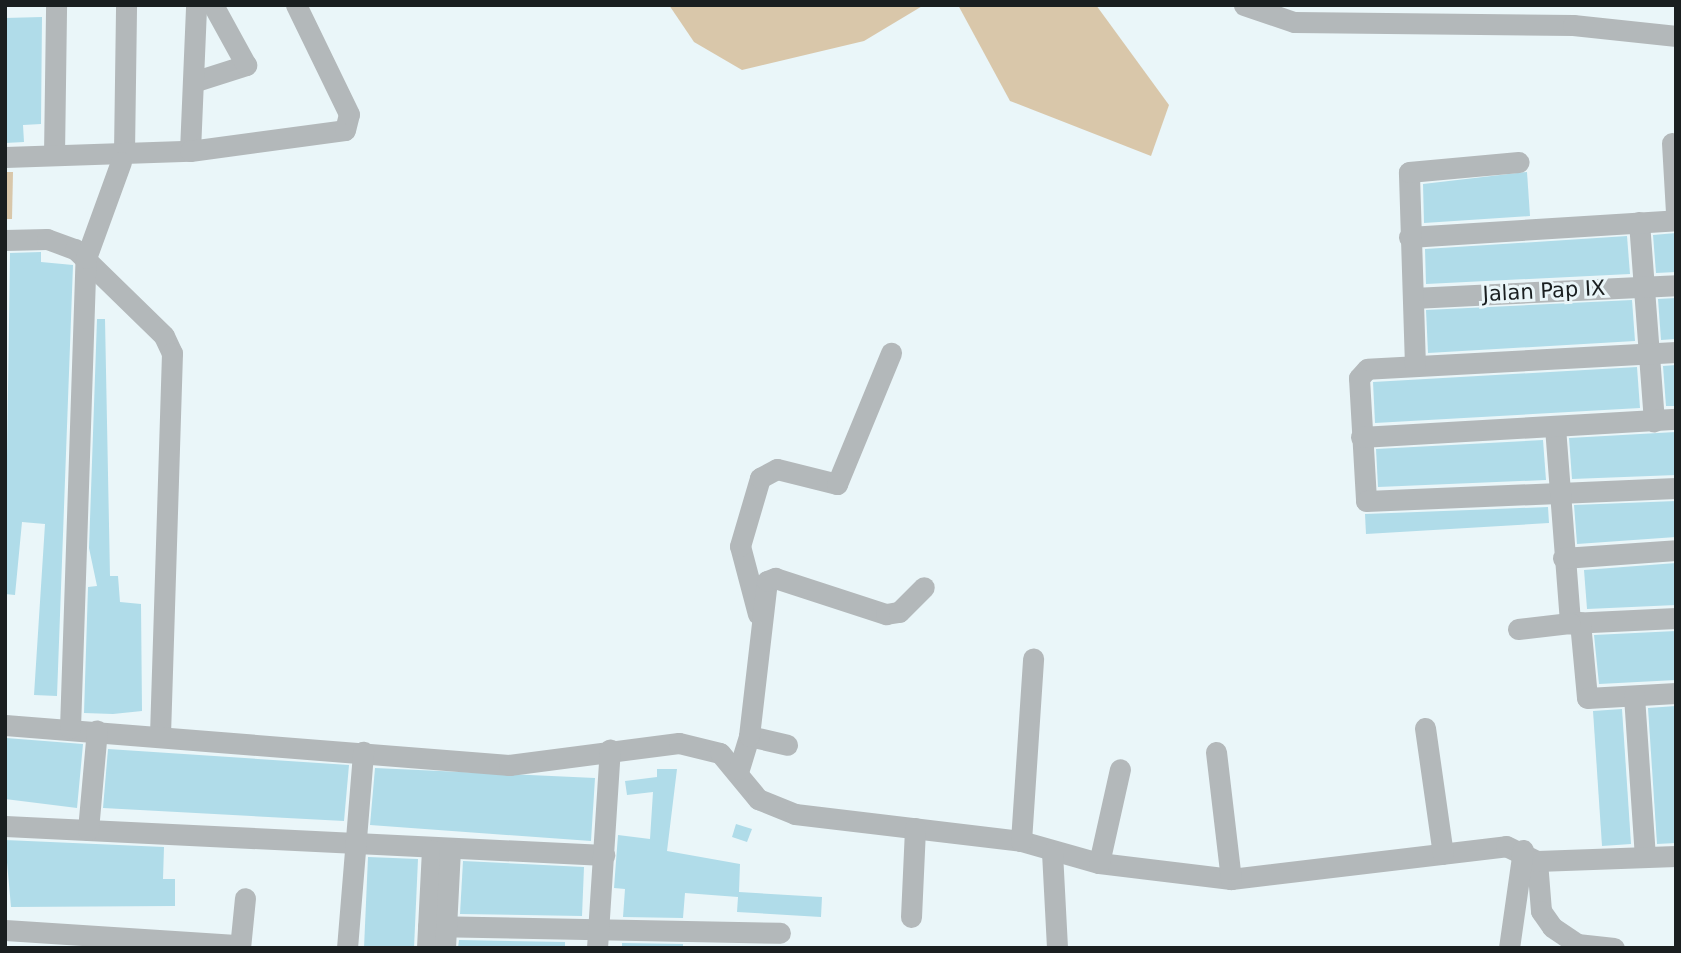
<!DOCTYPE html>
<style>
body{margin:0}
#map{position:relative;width:1681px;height:953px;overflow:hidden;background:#eaf6f9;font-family:"DejaVu Sans",sans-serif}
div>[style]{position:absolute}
.green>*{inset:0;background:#d9c7aa}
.building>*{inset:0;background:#b0dce9}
.minor>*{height:21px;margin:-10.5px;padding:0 10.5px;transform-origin:10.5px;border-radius:10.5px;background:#b3b8ba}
span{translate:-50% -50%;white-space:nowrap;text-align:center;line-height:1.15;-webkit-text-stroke:6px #eaf6f9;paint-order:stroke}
.street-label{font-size:21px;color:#1a1f20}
.frame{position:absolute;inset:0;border:7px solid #1a1f20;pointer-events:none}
</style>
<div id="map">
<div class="green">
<i style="clip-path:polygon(669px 5px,924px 5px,864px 41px,742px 70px,694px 42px)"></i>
<i style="clip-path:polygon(958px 5px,1096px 5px,1169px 105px,1151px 156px,1010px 101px)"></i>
<i style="clip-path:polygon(5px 172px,13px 172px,12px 219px,5px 219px)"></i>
</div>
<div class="building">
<i style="clip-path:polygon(42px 17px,41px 124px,23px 125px,24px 142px,5px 143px,5px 18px)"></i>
<i style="clip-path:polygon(1527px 172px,1530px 216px,1424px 223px,1423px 184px)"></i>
<i style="clip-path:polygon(1676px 233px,1676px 272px,1656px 273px,1653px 235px)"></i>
<i style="clip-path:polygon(1627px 236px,1630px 274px,1426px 284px,1425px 249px)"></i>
<i style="clip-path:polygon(41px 252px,41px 262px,73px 265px,57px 696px,34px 695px,45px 524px,22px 522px,15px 595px,5px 594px,10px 253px)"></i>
<i style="clip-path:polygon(1676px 298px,1676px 339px,1661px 340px,1658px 299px)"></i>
<i style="clip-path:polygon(1632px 300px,1635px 341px,1428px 353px,1426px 310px)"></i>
<i style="clip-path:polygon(97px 319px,105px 319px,110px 576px,118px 576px,120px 602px,141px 604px,142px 711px,113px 714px,84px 713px,88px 587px,97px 586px,89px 548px)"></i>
<i style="clip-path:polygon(1676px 365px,1676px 406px,1666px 406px,1663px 366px)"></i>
<i style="clip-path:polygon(1637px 367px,1640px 408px,1375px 423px,1373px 382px)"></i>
<i style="clip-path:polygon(1676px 432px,1676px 475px,1572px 479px,1569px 438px)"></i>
<i style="clip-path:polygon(1543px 440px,1546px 480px,1378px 487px,1376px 449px)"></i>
<i style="clip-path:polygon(1676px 501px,1676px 537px,1577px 544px,1574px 505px)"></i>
<i style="clip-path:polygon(1548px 507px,1549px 523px,1366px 534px,1365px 514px)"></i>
<i style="clip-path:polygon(1676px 563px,1676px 605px,1587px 609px,1584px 570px)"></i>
<i style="clip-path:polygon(1676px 631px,1676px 680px,1599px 684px,1594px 635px)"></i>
<i style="clip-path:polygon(1676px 706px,1676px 843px,1657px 844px,1648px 708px)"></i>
<i style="clip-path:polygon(1622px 709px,1631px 844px,1602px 846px,1593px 711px)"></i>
<i style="clip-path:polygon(6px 738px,83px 744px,77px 808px,5px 799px)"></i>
<i style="clip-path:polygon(108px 749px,349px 765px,344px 821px,103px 808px)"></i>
<i style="clip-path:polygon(375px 768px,595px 778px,591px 841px,370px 825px)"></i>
<i style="clip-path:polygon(657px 769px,677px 769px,667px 851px,740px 864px,739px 892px,822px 897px,821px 917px,737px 912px,738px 897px,685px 893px,683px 918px,623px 917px,625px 889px,614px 888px,618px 835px,650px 839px,653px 792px,627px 795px,625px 781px,657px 777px)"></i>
<i style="clip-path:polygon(736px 824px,752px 829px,747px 842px,732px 837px)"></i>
<i style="clip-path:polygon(5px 840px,164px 847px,163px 879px,175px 879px,175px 906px,11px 907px)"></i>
<i style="clip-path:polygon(368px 857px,418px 859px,414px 948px,364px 948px)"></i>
<i style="clip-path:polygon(463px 861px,584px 867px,582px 916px,460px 914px)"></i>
<i style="clip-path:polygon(459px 940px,565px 942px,565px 948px,458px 948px)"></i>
<i style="clip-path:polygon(622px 943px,683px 944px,683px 948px,622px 948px)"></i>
</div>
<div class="minor">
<i style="left:1244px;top:5px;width:53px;rotate:18.8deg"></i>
<i style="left:1294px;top:22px;width:279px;rotate:0.6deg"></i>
<i style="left:1573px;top:25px;width:104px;rotate:6.1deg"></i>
<i style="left:193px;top:82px;width:56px;rotate:-17.8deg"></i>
<i style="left:246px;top:65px;width:68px;rotate:-118.8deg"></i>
<i style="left:1672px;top:143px;width:69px;rotate:86.7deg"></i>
<i style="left:190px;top:151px;width:146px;rotate:-87.6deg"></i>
<i style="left:124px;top:153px;width:148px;rotate:-89.2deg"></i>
<i style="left:54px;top:155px;width:150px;rotate:-89.2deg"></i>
<i style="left:5px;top:157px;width:185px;rotate:-1.9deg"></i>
<i style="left:190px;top:151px;width:156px;rotate:-7.7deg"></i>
<i style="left:345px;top:130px;width:16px;rotate:-76deg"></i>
<i style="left:349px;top:114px;width:121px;rotate:-115.9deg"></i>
<i style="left:1639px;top:222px;width:200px;rotate:85.7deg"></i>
<i style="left:1409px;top:237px;width:268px;rotate:-3.6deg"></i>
<i style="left:5px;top:240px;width:42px;rotate:-1.4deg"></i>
<i style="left:47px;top:239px;width:30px;rotate:20deg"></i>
<i style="left:75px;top:249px;width:124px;rotate:44.3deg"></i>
<i style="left:164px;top:336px;width:19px;rotate:65deg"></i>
<i style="left:172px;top:353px;width:381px;rotate:91.8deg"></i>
<i style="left:1413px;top:298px;width:263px;rotate:-2.8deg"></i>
<i style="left:1676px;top:352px;width:309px;rotate:176.9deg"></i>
<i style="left:1367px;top:369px;width:12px;rotate:132deg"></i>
<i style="left:1359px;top:378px;width:123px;rotate:86.7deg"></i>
<i style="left:1366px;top:501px;width:310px;rotate:-2.4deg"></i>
<i style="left:1415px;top:366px;width:194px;rotate:-91.8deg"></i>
<i style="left:1409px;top:172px;width:110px;rotate:-5.2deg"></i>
<i style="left:1555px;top:427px;width:197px;rotate:85.6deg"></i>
<i style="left:1570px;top:623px;width:106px;rotate:-2.7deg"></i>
<i style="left:1361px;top:437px;width:316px;rotate:-3.3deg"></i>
<i style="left:1563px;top:558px;width:113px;rotate:-4deg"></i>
<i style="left:758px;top:614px;width:70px;rotate:-104.8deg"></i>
<i style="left:740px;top:546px;width:71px;rotate:-73.6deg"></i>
<i style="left:760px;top:478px;width:19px;rotate:-28deg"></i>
<i style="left:777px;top:469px;width:62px;rotate:14deg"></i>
<i style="left:837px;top:484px;width:142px;rotate:-67.6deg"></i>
<i style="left:1580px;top:622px;width:76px;rotate:84.7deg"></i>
<i style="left:1587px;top:698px;width:89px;rotate:-3.2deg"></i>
<i style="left:1518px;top:629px;width:52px;rotate:-6.6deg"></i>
<i style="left:1634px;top:696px;width:161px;rotate:86.1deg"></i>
<i style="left:5px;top:725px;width:506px;rotate:4.54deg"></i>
<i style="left:509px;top:765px;width:171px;rotate:-7.4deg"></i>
<i style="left:679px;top:743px;width:42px;rotate:13.7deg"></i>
<i style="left:720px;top:753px;width:60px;rotate:50.4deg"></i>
<i style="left:758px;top:799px;width:40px;rotate:22deg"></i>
<i style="left:795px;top:814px;width:228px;rotate:6.8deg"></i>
<i style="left:1021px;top:841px;width:81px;rotate:15.8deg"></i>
<i style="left:1099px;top:863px;width:133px;rotate:6.9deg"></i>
<i style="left:1231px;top:879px;width:277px;rotate:-6.8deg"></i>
<i style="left:1506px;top:846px;width:34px;rotate:26deg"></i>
<i style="left:1537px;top:861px;width:50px;rotate:85.4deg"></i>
<i style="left:1541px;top:911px;width:19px;rotate:55deg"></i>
<i style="left:1552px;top:927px;width:30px;rotate:34deg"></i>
<i style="left:1577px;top:944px;width:37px;rotate:6deg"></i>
<i style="left:70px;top:728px;width:470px;rotate:-88.1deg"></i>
<i style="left:86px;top:258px;width:102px;rotate:-70deg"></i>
<i style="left:1425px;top:728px;width:127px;rotate:81.9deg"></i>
<i style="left:749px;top:736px;width:39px;rotate:13deg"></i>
<i style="left:1216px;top:752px;width:128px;rotate:83.3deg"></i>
<i style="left:739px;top:769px;width:34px;rotate:-73deg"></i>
<i style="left:749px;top:736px;width:156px;rotate:-83.4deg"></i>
<i style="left:767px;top:581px;width:9px;rotate:-21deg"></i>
<i style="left:775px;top:578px;width:117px;rotate:18deg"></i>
<i style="left:886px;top:614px;width:13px;rotate:-9deg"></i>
<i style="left:899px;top:612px;width:35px;rotate:-45deg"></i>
<i style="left:5px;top:826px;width:600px;rotate:2.77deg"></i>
<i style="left:88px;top:830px;width:100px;rotate:-84.9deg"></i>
<i style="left:1021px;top:841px;width:183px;rotate:-86.2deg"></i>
<i style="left:1052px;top:852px;width:96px;rotate:87deg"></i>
<i style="left:1537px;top:861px;width:139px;rotate:-2.1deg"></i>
<i style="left:1099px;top:863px;width:96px;rotate:-77.4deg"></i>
<i style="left:911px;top:917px;width:89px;rotate:-87.4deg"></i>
<i style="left:428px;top:926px;width:352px;rotate:1.1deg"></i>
<i style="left:5px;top:930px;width:235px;rotate:3.7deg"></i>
<i style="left:240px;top:948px;width:50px;rotate:-84.3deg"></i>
<i style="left:347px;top:948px;width:197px;rotate:-85.3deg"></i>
<i style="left:427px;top:948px;width:98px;rotate:-87.1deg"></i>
<i style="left:445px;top:948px;width:98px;rotate:-87.1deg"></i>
<i style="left:597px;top:948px;width:199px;rotate:-86.3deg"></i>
<i style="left:1509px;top:948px;width:99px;rotate:-81.9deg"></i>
</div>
<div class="street-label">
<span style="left:1544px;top:291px;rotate:-3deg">Jalan Pap IX</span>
</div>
<div class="frame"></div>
</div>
